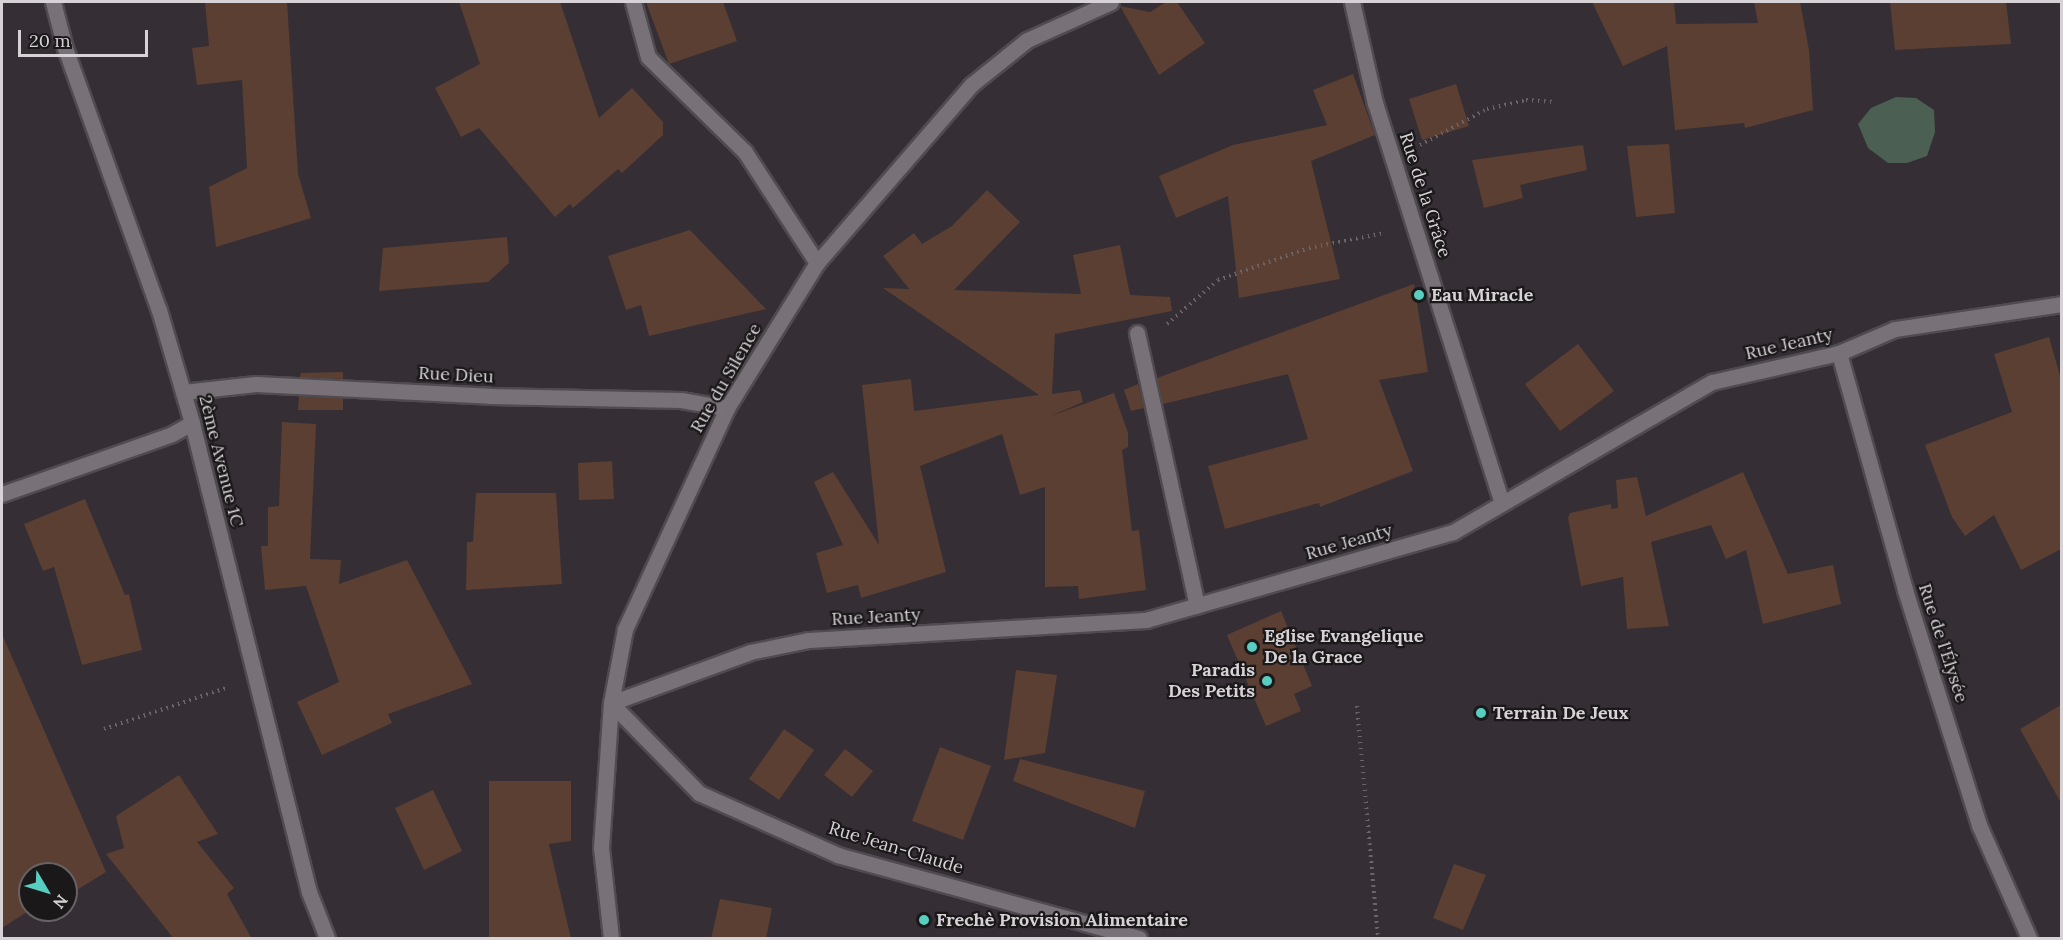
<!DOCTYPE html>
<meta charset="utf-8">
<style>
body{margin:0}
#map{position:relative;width:2063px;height:940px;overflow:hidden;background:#352e34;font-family:Lora,serif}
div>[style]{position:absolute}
.green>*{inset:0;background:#4b5f52}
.building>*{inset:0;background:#5b3f32}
.path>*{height:4px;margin-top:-2px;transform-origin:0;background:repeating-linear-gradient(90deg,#6b656a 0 1.5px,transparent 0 6px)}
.roads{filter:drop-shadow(2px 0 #504b50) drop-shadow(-2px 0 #504b50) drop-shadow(0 2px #504b50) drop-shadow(0 -2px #504b50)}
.minor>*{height:15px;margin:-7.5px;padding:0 7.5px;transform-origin:7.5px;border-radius:7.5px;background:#797178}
.dots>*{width:16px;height:16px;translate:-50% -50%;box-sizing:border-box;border:3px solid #1b181a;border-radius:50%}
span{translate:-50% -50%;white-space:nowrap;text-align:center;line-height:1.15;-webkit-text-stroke:4.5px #1b181a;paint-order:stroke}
.street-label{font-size:18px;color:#d6d2d6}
.poi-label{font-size:18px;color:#d6d2d6;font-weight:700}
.left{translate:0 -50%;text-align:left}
.right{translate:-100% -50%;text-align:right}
.frame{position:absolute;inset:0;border:3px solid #d6d2d6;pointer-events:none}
.north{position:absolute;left:18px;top:862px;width:60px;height:60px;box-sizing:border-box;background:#1b181a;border:2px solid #666265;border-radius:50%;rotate:128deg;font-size:16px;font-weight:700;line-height:24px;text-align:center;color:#d6d2d6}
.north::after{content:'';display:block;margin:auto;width:21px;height:27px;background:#58cec0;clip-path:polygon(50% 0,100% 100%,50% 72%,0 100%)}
.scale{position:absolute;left:18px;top:30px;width:130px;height:27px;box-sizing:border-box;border:3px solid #d6d2d6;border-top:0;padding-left:8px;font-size:18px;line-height:21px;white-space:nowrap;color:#d6d2d6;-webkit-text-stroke:4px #1b181a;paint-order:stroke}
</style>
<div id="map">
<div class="green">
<i style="clip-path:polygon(1896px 97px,1916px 98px,1934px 110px,1935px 132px,1927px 156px,1907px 163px,1888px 163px,1868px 148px,1858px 124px,1871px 108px)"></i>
</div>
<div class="building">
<i style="clip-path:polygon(205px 2px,287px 2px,298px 174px,311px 218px,216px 247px,209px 187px,247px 168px,242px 80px,197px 85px,192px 48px,209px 46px)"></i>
<i style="clip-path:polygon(459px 2px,560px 2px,599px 118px,632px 88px,663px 122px,663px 135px,622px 173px,618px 169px,573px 208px,570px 204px,555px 217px,479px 128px,461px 137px,435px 88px,480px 64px)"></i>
<i style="clip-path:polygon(646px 2px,723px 2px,737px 41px,669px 64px)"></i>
<i style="clip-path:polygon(1166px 2px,1177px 2px,1205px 43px,1159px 75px,1120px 6px,1150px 12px)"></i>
<i style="clip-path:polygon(1592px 2px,1674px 2px,1676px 24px,1758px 23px,1754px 2px,1800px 2px,1809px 50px,1813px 110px,1745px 128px,1744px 123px,1675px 130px,1667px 46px,1623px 66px)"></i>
<i style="clip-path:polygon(1890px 2px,2006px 2px,2011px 44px,1895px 50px)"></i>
<i style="clip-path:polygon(1353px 74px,1375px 135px,1311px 161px,1340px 279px,1239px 298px,1228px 196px,1176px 218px,1159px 176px,1233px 145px,1327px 125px,1313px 90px)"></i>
<i style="clip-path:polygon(1456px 84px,1469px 126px,1422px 140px,1409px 99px)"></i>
<i style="clip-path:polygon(1669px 144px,1675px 213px,1636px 217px,1627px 146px)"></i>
<i style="clip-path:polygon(1583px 145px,1587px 170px,1520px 185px,1523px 198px,1484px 208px,1472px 160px)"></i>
<i style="clip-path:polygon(987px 190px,1020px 222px,954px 290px,1081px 294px,1073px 255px,1120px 245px,1130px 295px,1170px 297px,1172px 311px,1055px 334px,1052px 394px,1080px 390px,1083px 402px,1051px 416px,1114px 393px,1128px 433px,1128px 447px,1122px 450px,1132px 531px,1139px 530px,1146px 590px,1079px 599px,1078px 586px,1045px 587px,1045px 487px,1020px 495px,1002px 434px,920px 466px,946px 572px,861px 598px,858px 585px,827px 593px,816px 553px,843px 545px,814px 482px,833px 472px,879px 545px,862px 385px,911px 379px,914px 411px,1039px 395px,883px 288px,909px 289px,883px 256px,914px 233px,922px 244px,952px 226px)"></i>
<i style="clip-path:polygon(690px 230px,766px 309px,649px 336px,641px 305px,626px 310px,608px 256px)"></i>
<i style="clip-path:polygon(507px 237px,509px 263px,488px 282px,379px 291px,383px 248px)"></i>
<i style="clip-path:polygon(1414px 284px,1428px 372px,1379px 380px,1413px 471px,1320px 507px,1319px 503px,1225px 529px,1208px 466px,1308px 439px,1288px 374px,1163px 404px,1157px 378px)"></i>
<i style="clip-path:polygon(2049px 337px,2061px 379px,2061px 549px,2021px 570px,1994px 515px,1965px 536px,1952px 517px,1925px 445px,2012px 412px,1994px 354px)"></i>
<i style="clip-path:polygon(1578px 344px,1614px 391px,1560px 431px,1525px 384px)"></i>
<i style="clip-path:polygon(343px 372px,343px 379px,300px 377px,301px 373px)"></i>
<i style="clip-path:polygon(1138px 384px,1144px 408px,1131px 411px,1124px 390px)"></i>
<i style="clip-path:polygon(299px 396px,343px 398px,343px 410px,298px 410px)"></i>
<i style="clip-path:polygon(282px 422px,316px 424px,310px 559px,341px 560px,339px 584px,407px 560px,472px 684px,388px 714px,392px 723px,322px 755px,297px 702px,339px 682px,306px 586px,265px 590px,261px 546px,268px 546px,268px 507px,279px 506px)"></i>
<i style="clip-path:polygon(612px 461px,614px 499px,579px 500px,578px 463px)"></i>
<i style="clip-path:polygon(1743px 472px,1788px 574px,1833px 565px,1841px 604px,1763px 624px,1746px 550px,1726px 559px,1711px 525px,1651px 542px,1669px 626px,1627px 629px,1623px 577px,1581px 586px,1568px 518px,1570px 513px,1611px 504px,1611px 509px,1618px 508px,1616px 480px,1637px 477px,1646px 516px)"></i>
<i style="clip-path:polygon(476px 493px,556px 493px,562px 584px,466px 590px,467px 542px,473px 542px)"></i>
<i style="clip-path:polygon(85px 499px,125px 595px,129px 594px,142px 650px,82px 665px,54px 567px,43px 571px,24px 524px)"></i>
<i style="clip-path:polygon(1281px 611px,1312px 686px,1294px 694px,1301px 711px,1266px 726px,1227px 635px)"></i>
<i style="clip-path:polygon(2px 634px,106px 872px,72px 893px,66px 887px,66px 874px,30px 874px,30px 910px,2px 928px)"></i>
<i style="clip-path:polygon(1016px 670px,1057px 675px,1045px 753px,1004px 760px)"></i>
<i style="clip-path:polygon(2061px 705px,2061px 803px,2020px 729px)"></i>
<i style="clip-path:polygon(784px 729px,814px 750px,779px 800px,749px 779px)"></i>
<i style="clip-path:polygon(940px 747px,991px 766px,963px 840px,912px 821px)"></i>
<i style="clip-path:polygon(845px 749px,873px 771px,852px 797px,824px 775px)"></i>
<i style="clip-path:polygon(1020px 759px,1145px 791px,1135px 828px,1013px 781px)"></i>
<i style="clip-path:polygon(179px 775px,218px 834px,197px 842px,234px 888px,227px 894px,252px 939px,174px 939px,106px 854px,124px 848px,116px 816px)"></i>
<i style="clip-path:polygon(489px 781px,571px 781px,571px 841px,549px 844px,571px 939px,489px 939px)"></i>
<i style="clip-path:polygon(433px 790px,462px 851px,424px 870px,395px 808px)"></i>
<i style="clip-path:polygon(1454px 864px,1486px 875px,1463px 930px,1433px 918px)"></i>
<i style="clip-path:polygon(720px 899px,772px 908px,766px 939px,711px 939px)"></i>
</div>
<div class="path">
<i style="left:1420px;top:145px;width:76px;rotate:-28.2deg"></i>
<i style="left:1487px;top:109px;width:40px;rotate:-13deg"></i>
<i style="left:1526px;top:100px;width:28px;rotate:4deg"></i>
<i style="left:1167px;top:324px;width:67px;rotate:-40.8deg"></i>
<i style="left:1218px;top:280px;width:96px;rotate:-19.4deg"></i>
<i style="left:1309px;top:248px;width:76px;rotate:-11.3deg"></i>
<i style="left:1357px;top:706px;width:233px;rotate:84.8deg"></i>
<i style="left:104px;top:729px;width:129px;rotate:-18.6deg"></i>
</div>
<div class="roads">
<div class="minor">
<i style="left:53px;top:2px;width:48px;rotate:75.4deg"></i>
<i style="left:65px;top:48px;width:278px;rotate:70.3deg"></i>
<i style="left:159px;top:310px;width:118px;rotate:73.7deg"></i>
<i style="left:192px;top:423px;width:483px;rotate:76deg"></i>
<i style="left:309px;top:892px;width:49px;rotate:68.6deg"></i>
<i style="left:633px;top:2px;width:57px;rotate:74.7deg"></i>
<i style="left:648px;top:57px;width:136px;rotate:44.4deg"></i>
<i style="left:745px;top:152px;width:132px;rotate:57deg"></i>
<i style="left:1352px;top:2px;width:104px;rotate:77.2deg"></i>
<i style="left:1375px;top:103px;width:417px;rotate:72.4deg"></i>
<i style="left:1137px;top:333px;width:279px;rotate:77.6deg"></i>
<i style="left:1839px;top:353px;width:246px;rotate:74.4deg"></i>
<i style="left:1905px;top:590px;width:246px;rotate:72.5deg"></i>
<i style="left:1979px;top:825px;width:124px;rotate:66.1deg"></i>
<i style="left:183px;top:392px;width:73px;rotate:-6.3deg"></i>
<i style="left:256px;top:384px;width:234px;rotate:2.9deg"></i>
<i style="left:490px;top:396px;width:191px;rotate:1.2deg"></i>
<i style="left:681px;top:400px;width:47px;rotate:9.9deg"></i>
<i style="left:2px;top:494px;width:180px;rotate:-19.4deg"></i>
<i style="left:172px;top:434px;width:23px;rotate:-29deg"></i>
<i style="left:611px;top:938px;width:91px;rotate:-96.3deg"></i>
<i style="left:601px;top:848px;width:145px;rotate:-86.1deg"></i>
<i style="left:611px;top:703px;width:75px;rotate:-79.3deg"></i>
<i style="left:625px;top:629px;width:243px;rotate:-65.2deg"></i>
<i style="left:727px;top:408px;width:171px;rotate:-58.2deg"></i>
<i style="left:817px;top:263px;width:235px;rotate:-49.1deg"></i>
<i style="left:971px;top:85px;width:72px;rotate:-38.8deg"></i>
<i style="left:1027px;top:40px;width:92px;rotate:-24.3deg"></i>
<i style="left:1139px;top:938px;width:312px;rotate:-164.6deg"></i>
<i style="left:838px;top:855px;width:152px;rotate:-156deg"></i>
<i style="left:699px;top:793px;width:126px;rotate:-134.4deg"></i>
<i style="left:611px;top:703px;width:148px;rotate:-20.1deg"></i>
<i style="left:750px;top:652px;width:59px;rotate:-11.7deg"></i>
<i style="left:808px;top:640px;width:339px;rotate:-3.4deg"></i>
<i style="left:1146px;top:620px;width:319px;rotate:-16deg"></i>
<i style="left:1453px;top:532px;width:299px;rotate:-30.1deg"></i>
<i style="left:1712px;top:382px;width:130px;rotate:-12.9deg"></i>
<i style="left:1839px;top:353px;width:61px;rotate:-23.2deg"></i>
<i style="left:1895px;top:329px;width:169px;rotate:-8.5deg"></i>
</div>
</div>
<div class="dots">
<i style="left:1419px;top:295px;background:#58cec0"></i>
<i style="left:1252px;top:647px;background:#58cec0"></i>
<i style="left:1267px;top:681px;background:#58cec0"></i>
<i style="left:1481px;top:713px;background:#58cec0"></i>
<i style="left:924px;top:920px;background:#58cec0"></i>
</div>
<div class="street-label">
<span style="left:1425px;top:195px;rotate:72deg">Rue de la Grâce</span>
<span style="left:1789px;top:344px;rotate:-13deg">Rue Jeanty</span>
<span style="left:456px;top:375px;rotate:3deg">Rue Dieu</span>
<span style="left:726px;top:378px;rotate:-60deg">Rue du Silence</span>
<span style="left:221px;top:461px;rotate:76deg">2ème Avenue 1C</span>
<span style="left:1349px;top:542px;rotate:-16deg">Rue Jeanty</span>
<span style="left:876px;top:617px;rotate:-3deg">Rue Jeanty</span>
<span style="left:1943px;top:643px;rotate:72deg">Rue de l'Élysée</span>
<span style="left:896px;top:848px;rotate:17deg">Rue Jean-Claude</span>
</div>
<div class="poi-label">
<span class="left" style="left:1431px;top:295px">Eau Miracle</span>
<span class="left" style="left:1264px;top:647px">Eglise Evangelique<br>De la Grace</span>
<span class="right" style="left:1255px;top:681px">Paradis<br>Des Petits</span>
<span class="left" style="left:1493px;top:713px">Terrain De Jeux</span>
<span class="left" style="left:936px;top:920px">Frechè Provision Alimentaire</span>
</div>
<div class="frame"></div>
<div class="north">N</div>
<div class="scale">20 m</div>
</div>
